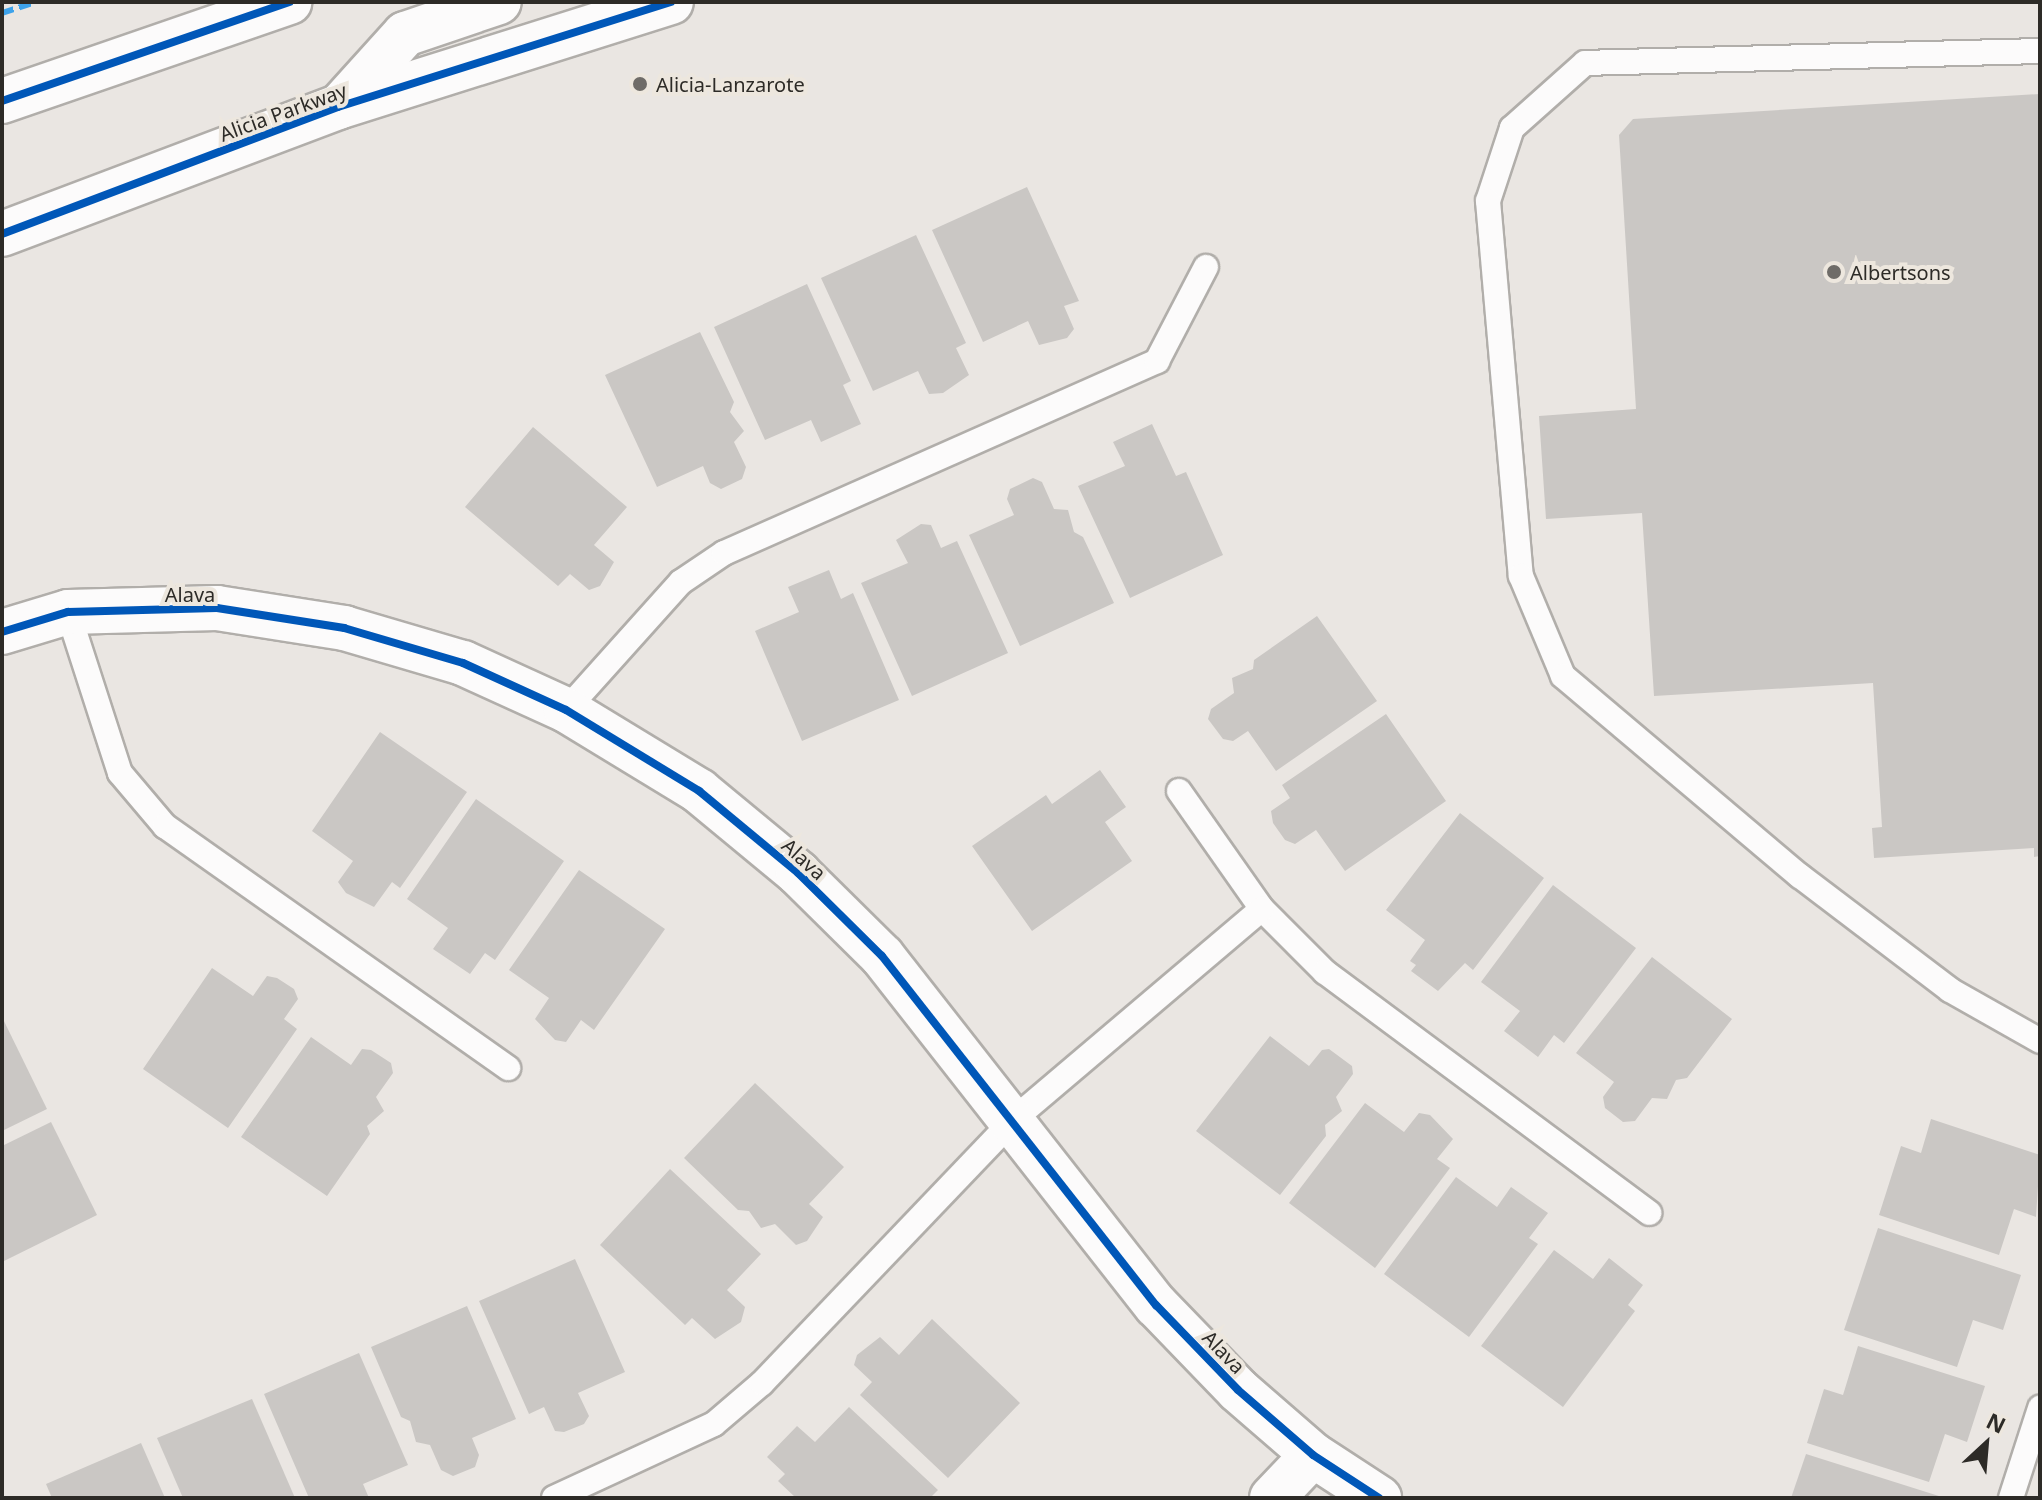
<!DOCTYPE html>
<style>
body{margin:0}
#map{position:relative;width:2042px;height:1500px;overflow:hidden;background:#eae6e2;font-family:"Noto Sans",sans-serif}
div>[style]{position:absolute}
.building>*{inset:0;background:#cac7c4}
.roads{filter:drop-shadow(2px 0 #b1aeaa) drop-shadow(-2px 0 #b1aeaa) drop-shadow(0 2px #b1aeaa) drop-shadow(0 -2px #b1aeaa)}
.lane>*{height:24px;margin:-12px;padding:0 12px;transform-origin:12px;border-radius:12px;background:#fcfbfb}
.street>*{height:44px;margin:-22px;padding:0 22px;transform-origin:22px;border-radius:22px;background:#fcfbfb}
.secondary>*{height:44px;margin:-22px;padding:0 22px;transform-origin:22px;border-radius:22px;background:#fcfbfb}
.primary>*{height:44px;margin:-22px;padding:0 22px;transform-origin:22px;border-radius:22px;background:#fcfbfb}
.quiet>*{height:6px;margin-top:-3px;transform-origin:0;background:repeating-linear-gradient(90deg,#3ea3eb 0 12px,transparent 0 18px)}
.cycleway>*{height:8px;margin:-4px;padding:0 4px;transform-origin:4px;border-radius:4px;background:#0057b8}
.dots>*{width:22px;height:22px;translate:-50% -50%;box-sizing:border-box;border:4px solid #ede7de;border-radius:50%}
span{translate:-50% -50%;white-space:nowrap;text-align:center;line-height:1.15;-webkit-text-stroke:8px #ede7de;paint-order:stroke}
.poi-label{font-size:20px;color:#2d2b27}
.left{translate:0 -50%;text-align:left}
.street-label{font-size:20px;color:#2d2b27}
.frame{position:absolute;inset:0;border:4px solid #2d2b27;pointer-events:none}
.north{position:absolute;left:1946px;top:1404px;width:80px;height:80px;-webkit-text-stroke:6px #ede7de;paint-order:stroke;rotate:26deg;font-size:22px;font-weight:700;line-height:32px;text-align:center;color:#2d2b27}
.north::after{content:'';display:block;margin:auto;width:28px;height:36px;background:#2d2b27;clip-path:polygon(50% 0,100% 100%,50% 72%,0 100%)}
</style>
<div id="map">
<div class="building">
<i style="clip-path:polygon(2040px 94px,2040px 856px,2034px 857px,2034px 848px,1874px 858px,1872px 828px,1882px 827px,1873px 683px,1654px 696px,1642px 513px,1546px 519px,1539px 416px,1636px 409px,1619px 135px,1633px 119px)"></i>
<i style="clip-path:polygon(1027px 187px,1079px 301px,1064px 306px,1074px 329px,1067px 338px,1039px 345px,1028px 321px,983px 342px,932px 230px)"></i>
<i style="clip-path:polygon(916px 235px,966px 343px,956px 348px,969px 375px,943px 393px,929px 394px,918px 371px,873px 391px,821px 278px)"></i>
<i style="clip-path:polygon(807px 284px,851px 381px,843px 385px,861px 424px,821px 442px,811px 420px,765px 440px,714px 327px)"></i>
<i style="clip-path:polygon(700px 332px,734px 402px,730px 412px,744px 431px,734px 442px,746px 467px,742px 479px,721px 489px,710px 483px,703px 466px,657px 487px,605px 375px)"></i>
<i style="clip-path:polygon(1152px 424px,1176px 476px,1186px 472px,1223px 555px,1130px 598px,1078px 486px,1125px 466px,1113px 442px)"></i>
<i style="clip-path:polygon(533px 427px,627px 507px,594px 545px,614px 562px,600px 586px,589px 590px,570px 574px,558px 586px,465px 507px)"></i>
<i style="clip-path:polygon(1033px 478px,1042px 482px,1054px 509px,1068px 510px,1074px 532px,1083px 537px,1114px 603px,1020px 646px,969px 535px,1014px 515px,1007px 499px,1010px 489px)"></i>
<i style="clip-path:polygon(921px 524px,931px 525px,941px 548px,957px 541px,1008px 653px,912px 696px,861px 583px,908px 563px,896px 540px)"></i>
<i style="clip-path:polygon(829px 570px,841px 599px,853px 593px,899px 700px,802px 741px,755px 631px,799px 612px,788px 587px)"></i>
<i style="clip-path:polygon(1317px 616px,1377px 701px,1276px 771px,1248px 731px,1233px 741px,1223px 739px,1208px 719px,1211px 709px,1234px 693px,1232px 678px,1253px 669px,1254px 660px)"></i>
<i style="clip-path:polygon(1386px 714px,1446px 801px,1345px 871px,1316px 830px,1295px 844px,1285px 840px,1273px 823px,1271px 811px,1290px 798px,1282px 785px)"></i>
<i style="clip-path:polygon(380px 732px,467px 792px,400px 888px,392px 882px,374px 907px,346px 893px,338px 882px,353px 861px,312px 831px)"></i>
<i style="clip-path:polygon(1100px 770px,1126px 807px,1105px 822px,1132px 861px,1032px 931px,972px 846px,1046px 795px,1052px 804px)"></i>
<i style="clip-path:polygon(476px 799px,564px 861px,495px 960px,485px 953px,470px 974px,433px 949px,448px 928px,407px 899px)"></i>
<i style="clip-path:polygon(1460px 813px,1544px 878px,1473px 970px,1465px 963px,1438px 991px,1411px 971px,1416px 965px,1410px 961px,1425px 940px,1386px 910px)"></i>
<i style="clip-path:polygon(579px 870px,665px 929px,594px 1030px,581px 1020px,566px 1042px,555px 1040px,535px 1019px,549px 998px,509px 970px)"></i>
<i style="clip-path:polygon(1553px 885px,1636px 948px,1564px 1043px,1554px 1035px,1538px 1057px,1504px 1031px,1520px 1011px,1481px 982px)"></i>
<i style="clip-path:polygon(1652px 957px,1732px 1019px,1687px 1078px,1676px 1080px,1667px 1099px,1652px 1098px,1635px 1121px,1623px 1122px,1605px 1108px,1603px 1097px,1614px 1082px,1576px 1053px)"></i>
<i style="clip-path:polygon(212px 968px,253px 996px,267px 976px,277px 978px,294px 989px,298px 999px,284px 1019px,297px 1029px,228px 1128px,143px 1069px)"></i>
<i style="clip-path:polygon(2px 1017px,47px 1109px,2px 1131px)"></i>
<i style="clip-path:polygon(1270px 1036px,1309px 1066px,1322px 1050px,1329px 1049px,1352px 1066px,1353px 1074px,1336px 1097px,1342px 1111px,1325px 1125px,1326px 1136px,1280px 1195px,1196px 1131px)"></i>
<i style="clip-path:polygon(311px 1037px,351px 1065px,362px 1049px,371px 1050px,391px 1063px,393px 1073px,376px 1097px,384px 1111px,367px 1126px,370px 1134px,327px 1196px,241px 1137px)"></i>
<i style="clip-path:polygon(755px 1083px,844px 1167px,809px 1204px,823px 1217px,807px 1241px,796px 1245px,775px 1224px,761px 1228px,749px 1211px,738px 1210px,684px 1158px)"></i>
<i style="clip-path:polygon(1365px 1103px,1404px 1132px,1419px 1113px,1430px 1115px,1453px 1139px,1437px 1159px,1450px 1168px,1375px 1268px,1289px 1203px)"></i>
<i style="clip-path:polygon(1931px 1119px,2040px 1155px,2036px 1217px,2014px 1209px,1999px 1255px,1879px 1215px,1901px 1146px,1921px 1153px)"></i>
<i style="clip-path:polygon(51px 1122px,97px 1215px,2px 1262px,2px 1146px)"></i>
<i style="clip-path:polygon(670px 1169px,761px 1254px,727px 1290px,745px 1307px,741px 1322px,715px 1339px,692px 1318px,685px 1325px,600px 1245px)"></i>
<i style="clip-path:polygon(1456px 1177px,1497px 1207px,1511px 1187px,1548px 1213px,1529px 1238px,1538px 1244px,1469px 1337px,1384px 1274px)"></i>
<i style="clip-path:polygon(1878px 1228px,2021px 1275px,2003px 1330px,1973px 1320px,1957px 1367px,1844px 1330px)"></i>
<i style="clip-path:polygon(1554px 1250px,1593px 1279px,1609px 1258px,1643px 1285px,1628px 1305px,1635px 1311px,1563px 1407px,1481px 1346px)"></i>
<i style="clip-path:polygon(575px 1259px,625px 1372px,578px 1393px,589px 1416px,584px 1424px,564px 1432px,555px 1431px,544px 1407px,529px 1414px,479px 1301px)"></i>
<i style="clip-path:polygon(467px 1306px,516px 1419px,472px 1438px,479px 1455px,475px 1467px,453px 1476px,441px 1470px,430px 1445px,416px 1442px,410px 1421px,401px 1417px,371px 1347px)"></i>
<i style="clip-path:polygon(932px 1319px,1020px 1403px,948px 1478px,860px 1395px,872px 1382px,854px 1365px,857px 1355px,880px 1337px,899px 1355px)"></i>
<i style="clip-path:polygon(1858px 1346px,1985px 1386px,1967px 1442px,1945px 1434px,1929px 1482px,1807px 1443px,1824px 1389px,1843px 1395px)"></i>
<i style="clip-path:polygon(359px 1353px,408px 1465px,363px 1484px,369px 1498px,309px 1498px,264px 1394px)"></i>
<i style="clip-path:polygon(252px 1399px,295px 1498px,183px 1498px,157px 1438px)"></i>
<i style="clip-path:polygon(849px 1407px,938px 1490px,930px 1498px,796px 1498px,778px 1481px,785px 1474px,767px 1457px,797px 1426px,815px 1442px)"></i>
<i style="clip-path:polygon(141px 1443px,165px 1498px,52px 1498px,46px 1484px)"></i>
<i style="clip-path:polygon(1806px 1454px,1942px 1497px,1942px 1498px,1791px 1498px)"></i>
</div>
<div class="roads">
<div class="lane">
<i style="left:2040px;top:51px;width:455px;rotate:178.5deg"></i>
<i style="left:1585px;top:63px;width:98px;rotate:138.3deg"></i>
<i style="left:1512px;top:128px;width:77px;rotate:108.2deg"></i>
<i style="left:1488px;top:201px;width:376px;rotate:85deg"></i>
<i style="left:1521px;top:576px;width:108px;rotate:67.2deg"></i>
<i style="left:1563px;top:676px;width:310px;rotate:40.2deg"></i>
<i style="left:1800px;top:876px;width:188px;rotate:37.2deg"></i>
<i style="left:1950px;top:990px;width:103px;rotate:29.5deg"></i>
<i style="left:68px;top:612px;width:169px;rotate:72.1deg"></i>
<i style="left:120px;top:773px;width:70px;rotate:49.7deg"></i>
<i style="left:165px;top:826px;width:420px;rotate:35.2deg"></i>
<i style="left:566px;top:710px;width:172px;rotate:-48.1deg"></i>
<i style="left:681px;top:582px;width:52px;rotate:-34deg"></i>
<i style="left:724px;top:553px;width:474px;rotate:-23.9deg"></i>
<i style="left:1157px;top:361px;width:106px;rotate:-62.5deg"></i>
<i style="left:1179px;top:791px;width:144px;rotate:54.9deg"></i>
<i style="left:1262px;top:909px;width:89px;rotate:45deg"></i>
<i style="left:1325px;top:972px;width:404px;rotate:36.6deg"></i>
<i style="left:554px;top:1498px;width:176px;rotate:-24.8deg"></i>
<i style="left:714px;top:1424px;width:63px;rotate:-40.5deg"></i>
<i style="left:762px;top:1383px;width:364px;rotate:-46.3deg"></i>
<i style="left:1013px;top:1120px;width:326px;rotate:-40.3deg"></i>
<i style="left:2011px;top:1498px;width:95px;rotate:-72.1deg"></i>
</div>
<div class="street">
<i style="left:1272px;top:1498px;width:59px;rotate:-46.4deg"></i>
<i style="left:1313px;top:1455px;width:79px;rotate:33.1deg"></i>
</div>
<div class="secondary">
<i style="left:2px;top:632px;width:69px;rotate:-16.9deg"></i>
<i style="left:68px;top:612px;width:149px;rotate:-1.5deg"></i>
<i style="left:217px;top:608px;width:129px;rotate:8.9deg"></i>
<i style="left:344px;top:628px;width:124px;rotate:16.4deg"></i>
<i style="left:463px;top:663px;width:113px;rotate:24.5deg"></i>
<i style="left:566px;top:710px;width:156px;rotate:31.3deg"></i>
<i style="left:699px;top:791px;width:129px;rotate:39.6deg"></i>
<i style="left:798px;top:873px;width:118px;rotate:44.7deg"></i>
<i style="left:882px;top:956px;width:444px;rotate:51.9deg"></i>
<i style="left:1156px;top:1305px;width:118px;rotate:46deg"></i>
<i style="left:1238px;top:1390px;width:99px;rotate:40.9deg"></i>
</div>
<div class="primary">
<i style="left:2px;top:101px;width:304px;rotate:-19deg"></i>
<i style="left:340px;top:106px;width:97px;rotate:-47.9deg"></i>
<i style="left:405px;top:34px;width:99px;rotate:-18.8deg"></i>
<i style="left:2px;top:234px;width:359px;rotate:-20.7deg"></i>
<i style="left:338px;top:107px;width:349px;rotate:-17.5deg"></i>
</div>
</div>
<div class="quiet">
<i style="left:2px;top:13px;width:35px;rotate:-18deg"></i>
</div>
<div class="cycleway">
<i style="left:2px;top:101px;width:304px;rotate:-19deg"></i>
<i style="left:2px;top:234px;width:359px;rotate:-20.7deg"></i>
<i style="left:338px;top:107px;width:349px;rotate:-17.5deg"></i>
<i style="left:2px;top:632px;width:69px;rotate:-16.9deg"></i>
<i style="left:68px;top:612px;width:149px;rotate:-1.5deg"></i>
<i style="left:217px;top:608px;width:129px;rotate:8.9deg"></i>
<i style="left:344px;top:628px;width:124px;rotate:16.4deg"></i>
<i style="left:463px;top:663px;width:113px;rotate:24.5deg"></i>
<i style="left:566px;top:710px;width:156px;rotate:31.3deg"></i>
<i style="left:699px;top:791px;width:129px;rotate:39.6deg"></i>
<i style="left:798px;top:873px;width:118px;rotate:44.7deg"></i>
<i style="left:882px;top:956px;width:444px;rotate:51.9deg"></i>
<i style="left:1156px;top:1305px;width:118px;rotate:46deg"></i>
<i style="left:1238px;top:1390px;width:99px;rotate:40.9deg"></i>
<i style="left:1313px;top:1455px;width:79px;rotate:33.1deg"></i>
</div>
<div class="dots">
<i style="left:640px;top:84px;background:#6f6c68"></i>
<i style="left:1834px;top:272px;background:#6f6c68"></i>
</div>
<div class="poi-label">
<span class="left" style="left:656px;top:84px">Alicia-Lanzarote</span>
<span class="left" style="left:1850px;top:272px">Albertsons</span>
</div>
<div class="street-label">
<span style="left:283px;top:112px;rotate:-20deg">Alicia Parkway</span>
<span style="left:190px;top:594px">Alava</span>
<span style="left:804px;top:859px;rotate:42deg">Alava</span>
<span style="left:1224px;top:1352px;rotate:46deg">Alava</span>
</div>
<div class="frame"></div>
<div class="north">N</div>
</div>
